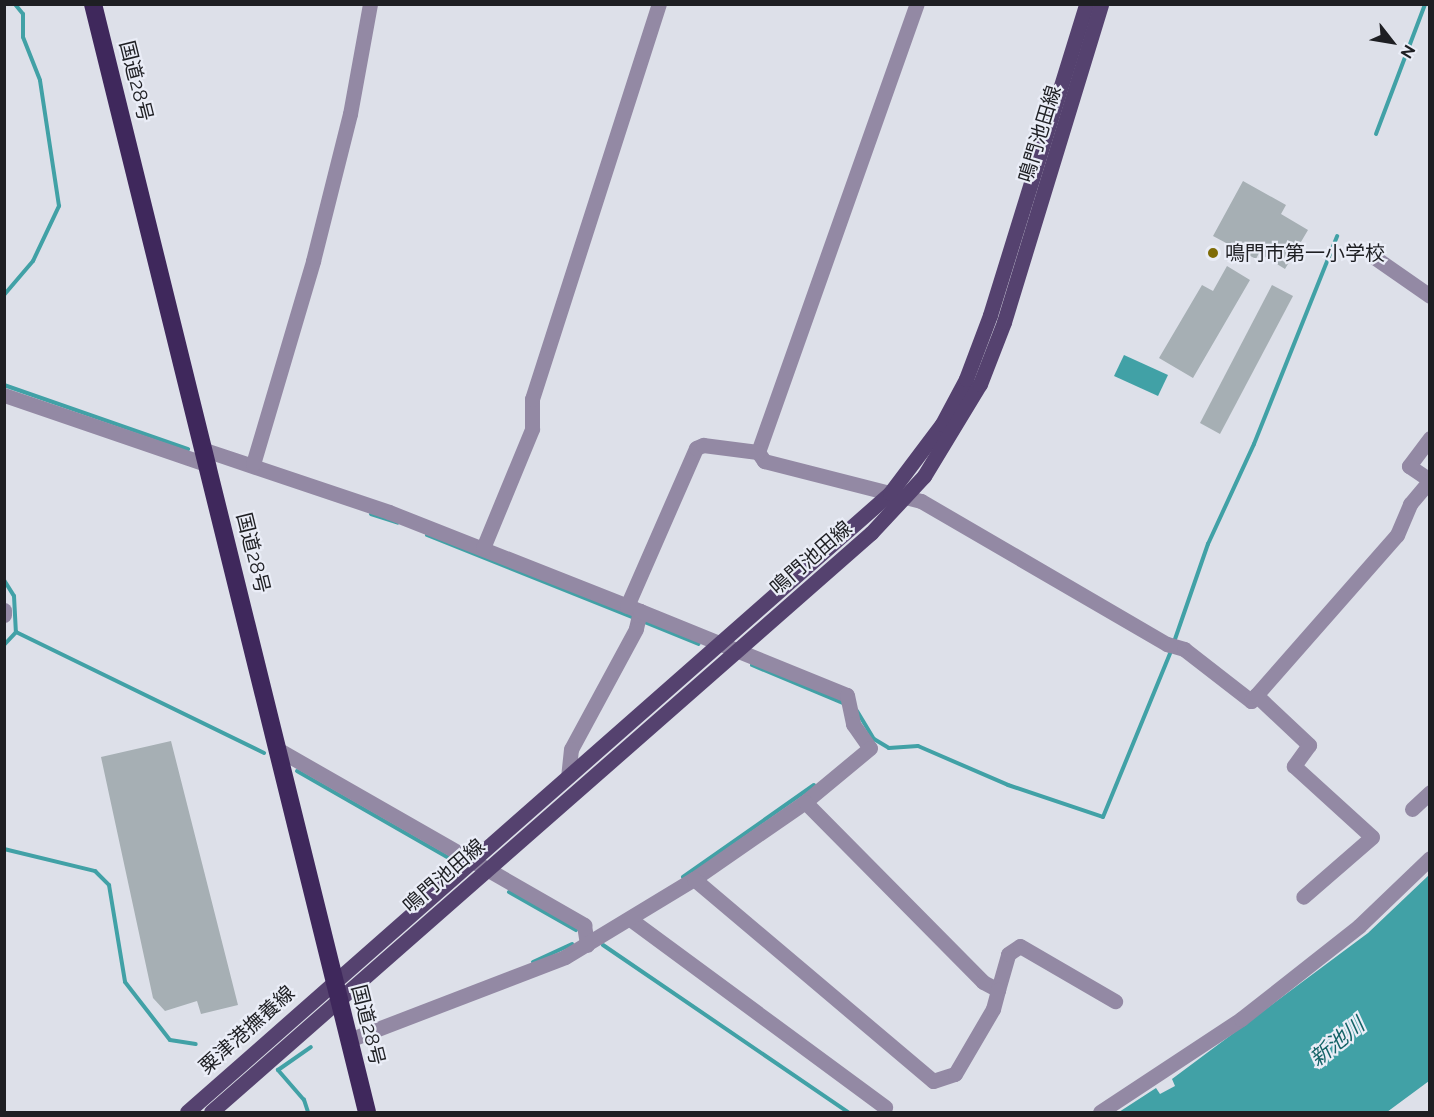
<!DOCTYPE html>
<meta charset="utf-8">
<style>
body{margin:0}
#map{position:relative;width:1434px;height:1117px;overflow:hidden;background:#dde0e9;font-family:Raleway,"Noto Sans JP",sans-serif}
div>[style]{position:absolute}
.water>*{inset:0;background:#41a1a6}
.stream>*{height:4px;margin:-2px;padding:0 2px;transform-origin:2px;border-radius:2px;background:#41a1a6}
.building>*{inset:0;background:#a6afb4}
.minor>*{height:15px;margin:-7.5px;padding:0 7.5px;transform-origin:7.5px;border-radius:7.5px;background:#9389a4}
.major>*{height:15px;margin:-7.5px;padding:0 7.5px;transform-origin:7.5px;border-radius:7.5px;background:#55426f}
.highway>*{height:18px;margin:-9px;padding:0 9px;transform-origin:9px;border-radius:9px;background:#3f285c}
.dots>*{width:16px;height:16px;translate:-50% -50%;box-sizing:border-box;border:3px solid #eaedf7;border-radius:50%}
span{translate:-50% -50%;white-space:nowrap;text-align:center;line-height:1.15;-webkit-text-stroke:4.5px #eaedf7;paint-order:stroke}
.street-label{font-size:20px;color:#1e1f23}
.poi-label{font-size:20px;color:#1e1f23}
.left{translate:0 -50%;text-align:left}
.water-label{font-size:21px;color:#146367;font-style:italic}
.frame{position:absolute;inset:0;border:6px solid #1e1f23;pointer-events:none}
.north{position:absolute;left:1362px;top:12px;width:60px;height:60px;-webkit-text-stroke:4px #eaedf7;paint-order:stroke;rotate:121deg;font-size:16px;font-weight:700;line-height:24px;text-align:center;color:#1e1f23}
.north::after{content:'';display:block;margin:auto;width:21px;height:27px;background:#1e1f23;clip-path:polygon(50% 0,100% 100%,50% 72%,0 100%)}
</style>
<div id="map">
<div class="water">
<i style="clip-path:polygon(1124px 355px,1168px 375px,1158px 396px,1114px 376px)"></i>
<i style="clip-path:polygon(1429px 875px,1429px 1081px,1387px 1112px,1119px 1112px,1156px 1088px,1160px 1094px,1175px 1086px,1172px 1079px,1368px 933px)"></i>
</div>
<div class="stream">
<i style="left:1376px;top:134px;width:139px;rotate:-69.3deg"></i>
<i style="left:4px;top:295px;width:45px;rotate:-49.5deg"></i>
<i style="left:33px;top:261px;width:61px;rotate:-64.7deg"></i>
<i style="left:59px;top:206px;width:127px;rotate:-98.6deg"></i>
<i style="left:40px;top:80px;width:46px;rotate:-111.6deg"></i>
<i style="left:23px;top:37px;width:23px;rotate:-90deg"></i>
<i style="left:23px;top:14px;width:13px;rotate:-129deg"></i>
<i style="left:4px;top:385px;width:195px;rotate:19.2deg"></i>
<i style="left:371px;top:514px;width:28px;rotate:18deg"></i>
<i style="left:427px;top:535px;width:224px;rotate:21.8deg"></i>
<i style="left:4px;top:580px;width:19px;rotate:58deg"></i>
<i style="left:14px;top:596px;width:36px;rotate:87deg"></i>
<i style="left:642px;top:621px;width:61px;rotate:22deg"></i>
<i style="left:1174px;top:642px;width:104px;rotate:-70.9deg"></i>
<i style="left:1208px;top:544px;width:110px;rotate:-65.3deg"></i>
<i style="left:1254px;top:444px;width:224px;rotate:-68.2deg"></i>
<i style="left:4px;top:645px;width:18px;rotate:-47deg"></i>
<i style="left:16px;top:632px;width:276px;rotate:26deg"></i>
<i style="left:752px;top:665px;width:99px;rotate:22.7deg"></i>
<i style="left:857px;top:711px;width:33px;rotate:59deg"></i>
<i style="left:874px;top:739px;width:17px;rotate:31deg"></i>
<i style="left:889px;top:748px;width:29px;rotate:-4deg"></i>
<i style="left:918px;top:746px;width:98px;rotate:23.4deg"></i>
<i style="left:1008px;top:785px;width:100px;rotate:18.6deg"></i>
<i style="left:1103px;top:817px;width:182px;rotate:-67.7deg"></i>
<i style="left:297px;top:771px;width:175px;rotate:29.8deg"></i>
<i style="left:4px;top:849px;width:94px;rotate:13.6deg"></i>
<i style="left:95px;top:871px;width:20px;rotate:45deg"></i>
<i style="left:109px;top:885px;width:98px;rotate:80.6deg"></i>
<i style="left:125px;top:982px;width:73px;rotate:52.2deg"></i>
<i style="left:170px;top:1040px;width:26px;rotate:9deg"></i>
<i style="left:683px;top:877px;width:160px;rotate:-35.1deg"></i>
<i style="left:509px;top:892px;width:77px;rotate:29.6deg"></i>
<i style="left:603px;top:945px;width:297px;rotate:34.3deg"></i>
<i style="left:533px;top:962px;width:43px;rotate:-24.8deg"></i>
<i style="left:308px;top:1112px;width:13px;rotate:-108deg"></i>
<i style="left:304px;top:1100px;width:40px;rotate:-131deg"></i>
<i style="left:278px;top:1070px;width:40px;rotate:-34.9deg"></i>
</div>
<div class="building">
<i style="clip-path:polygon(1243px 181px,1286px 205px,1281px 214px,1308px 230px,1285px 269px,1259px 253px,1256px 259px,1213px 236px)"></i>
<i style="clip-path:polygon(1227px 266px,1250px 280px,1193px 378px,1159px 358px,1202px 285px,1213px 291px)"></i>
<i style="clip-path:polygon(1272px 285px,1293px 296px,1220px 434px,1200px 423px)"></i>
<i style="clip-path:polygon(171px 741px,238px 1005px,201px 1014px,197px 1001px,165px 1011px,153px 998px,101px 757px)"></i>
</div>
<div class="minor">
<i style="left:1374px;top:257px;width:68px;rotate:34.9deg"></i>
<i style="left:4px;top:395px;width:216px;rotate:18.9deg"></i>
<i style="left:1430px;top:438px;width:35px;rotate:127deg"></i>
<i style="left:1409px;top:466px;width:25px;rotate:34deg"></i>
<i style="left:205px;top:450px;width:194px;rotate:18.6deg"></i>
<i style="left:389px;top:512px;width:270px;rotate:21.5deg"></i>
<i style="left:640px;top:611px;width:18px;rotate:103deg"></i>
<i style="left:636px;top:629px;width:136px;rotate:118.4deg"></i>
<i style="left:571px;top:749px;width:27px;rotate:96deg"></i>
<i style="left:758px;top:452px;width:11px;rotate:56deg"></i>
<i style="left:764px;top:461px;width:162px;rotate:14.3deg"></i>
<i style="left:921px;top:501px;width:285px;rotate:30.2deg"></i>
<i style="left:1167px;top:644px;width:18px;rotate:16deg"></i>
<i style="left:1184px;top:649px;width:85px;rotate:37.8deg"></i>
<i style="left:1251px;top:701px;width:221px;rotate:-48.7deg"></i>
<i style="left:1397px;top:535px;width:34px;rotate:-67deg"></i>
<i style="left:1410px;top:504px;width:31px;rotate:-50deg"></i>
<i style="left:758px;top:452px;width:475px;rotate:-70.5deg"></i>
<i style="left:253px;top:464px;width:212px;rotate:-73.5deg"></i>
<i style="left:313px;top:261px;width:152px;rotate:-75.9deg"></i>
<i style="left:350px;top:114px;width:112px;rotate:-79.7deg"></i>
<i style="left:483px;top:548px;width:129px;rotate:-67.6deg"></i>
<i style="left:532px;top:429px;width:30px;rotate:-90deg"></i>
<i style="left:532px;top:399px;width:415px;rotate:-72.2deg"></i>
<i style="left:627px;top:606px;width:172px;rotate:-66.4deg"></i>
<i style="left:696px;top:448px;width:8px;rotate:-23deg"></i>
<i style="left:703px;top:445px;width:55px;rotate:7.3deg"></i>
<i style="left:4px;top:610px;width:5px;rotate:90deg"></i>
<i style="left:640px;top:611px;width:223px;rotate:22.1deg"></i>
<i style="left:847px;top:695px;width:30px;rotate:78deg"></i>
<i style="left:853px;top:724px;width:29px;rotate:55deg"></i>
<i style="left:870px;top:748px;width:85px;rotate:140.3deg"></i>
<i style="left:805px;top:802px;width:135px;rotate:145.3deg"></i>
<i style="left:1256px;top:695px;width:73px;rotate:43.3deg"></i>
<i style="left:1309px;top:745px;width:26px;rotate:126deg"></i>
<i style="left:1294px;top:766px;width:105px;rotate:42.3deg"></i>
<i style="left:1372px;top:837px;width:91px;rotate:139deg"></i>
<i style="left:279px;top:750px;width:352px;rotate:29.8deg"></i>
<i style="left:584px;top:925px;width:20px;rotate:81deg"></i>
<i style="left:805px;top:802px;width:253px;rotate:45.3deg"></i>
<i style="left:983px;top:982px;width:17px;rotate:28deg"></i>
<i style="left:998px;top:990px;width:37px;rotate:-74deg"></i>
<i style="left:1008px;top:954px;width:14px;rotate:-34deg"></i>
<i style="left:1020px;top:946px;width:110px;rotate:30.1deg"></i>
<i style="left:1412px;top:809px;width:25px;rotate:-43deg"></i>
<i style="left:630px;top:919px;width:317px;rotate:36.4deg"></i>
<i style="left:349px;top:1040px;width:231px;rotate:-21deg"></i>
<i style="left:565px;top:957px;width:151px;rotate:-31.2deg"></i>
<i style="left:694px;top:879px;width:313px;rotate:40.2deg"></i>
<i style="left:933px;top:1081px;width:23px;rotate:-18deg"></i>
<i style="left:955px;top:1074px;width:75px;rotate:-59.7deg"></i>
<i style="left:993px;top:1009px;width:20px;rotate:-75deg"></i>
<i style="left:1100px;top:1112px;width:169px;rotate:-33.4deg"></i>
<i style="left:1241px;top:1019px;width:150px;rotate:-38.2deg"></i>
<i style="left:1359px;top:926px;width:98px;rotate:-43.8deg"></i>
</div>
<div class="major">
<i style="left:187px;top:1112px;width:937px;rotate:-41.36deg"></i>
<i style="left:890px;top:493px;width:86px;rotate:-53deg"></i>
<i style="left:942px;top:424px;width:51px;rotate:-61.9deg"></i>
<i style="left:966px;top:379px;width:68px;rotate:-69.4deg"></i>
<i style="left:990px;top:315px;width:325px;rotate:-72.8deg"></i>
<i style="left:211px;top:1112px;width:878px;rotate:-41.26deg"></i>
<i style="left:871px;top:533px;width:78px;rotate:-47.1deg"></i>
<i style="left:924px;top:476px;width:108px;rotate:-58.7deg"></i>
<i style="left:980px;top:384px;width:66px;rotate:-68.8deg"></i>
<i style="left:1004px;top:322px;width:332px;rotate:-73deg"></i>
</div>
<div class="highway">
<i style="left:93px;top:4px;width:1141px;rotate:76.11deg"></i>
</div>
<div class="dots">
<i style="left:1213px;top:253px;background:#7f6c07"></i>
</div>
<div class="street-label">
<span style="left:136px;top:81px;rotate:76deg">国道28号</span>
<span style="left:1040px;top:134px;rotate:-73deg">鳴門池田線</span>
<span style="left:253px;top:553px;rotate:76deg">国道28号</span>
<span style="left:811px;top:558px;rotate:-41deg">鳴門池田線</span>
<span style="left:444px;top:876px;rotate:-41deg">鳴門池田線</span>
<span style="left:368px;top:1025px;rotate:76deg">国道28号</span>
<span style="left:247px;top:1030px;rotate:-42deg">粟津港撫養線</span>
</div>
<div class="poi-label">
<span class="left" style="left:1225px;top:253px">鳴門市第一小学校</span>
</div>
<div class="water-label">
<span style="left:1337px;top:1042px;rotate:-39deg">新池川</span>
</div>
<div class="frame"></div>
<div class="north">N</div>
</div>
